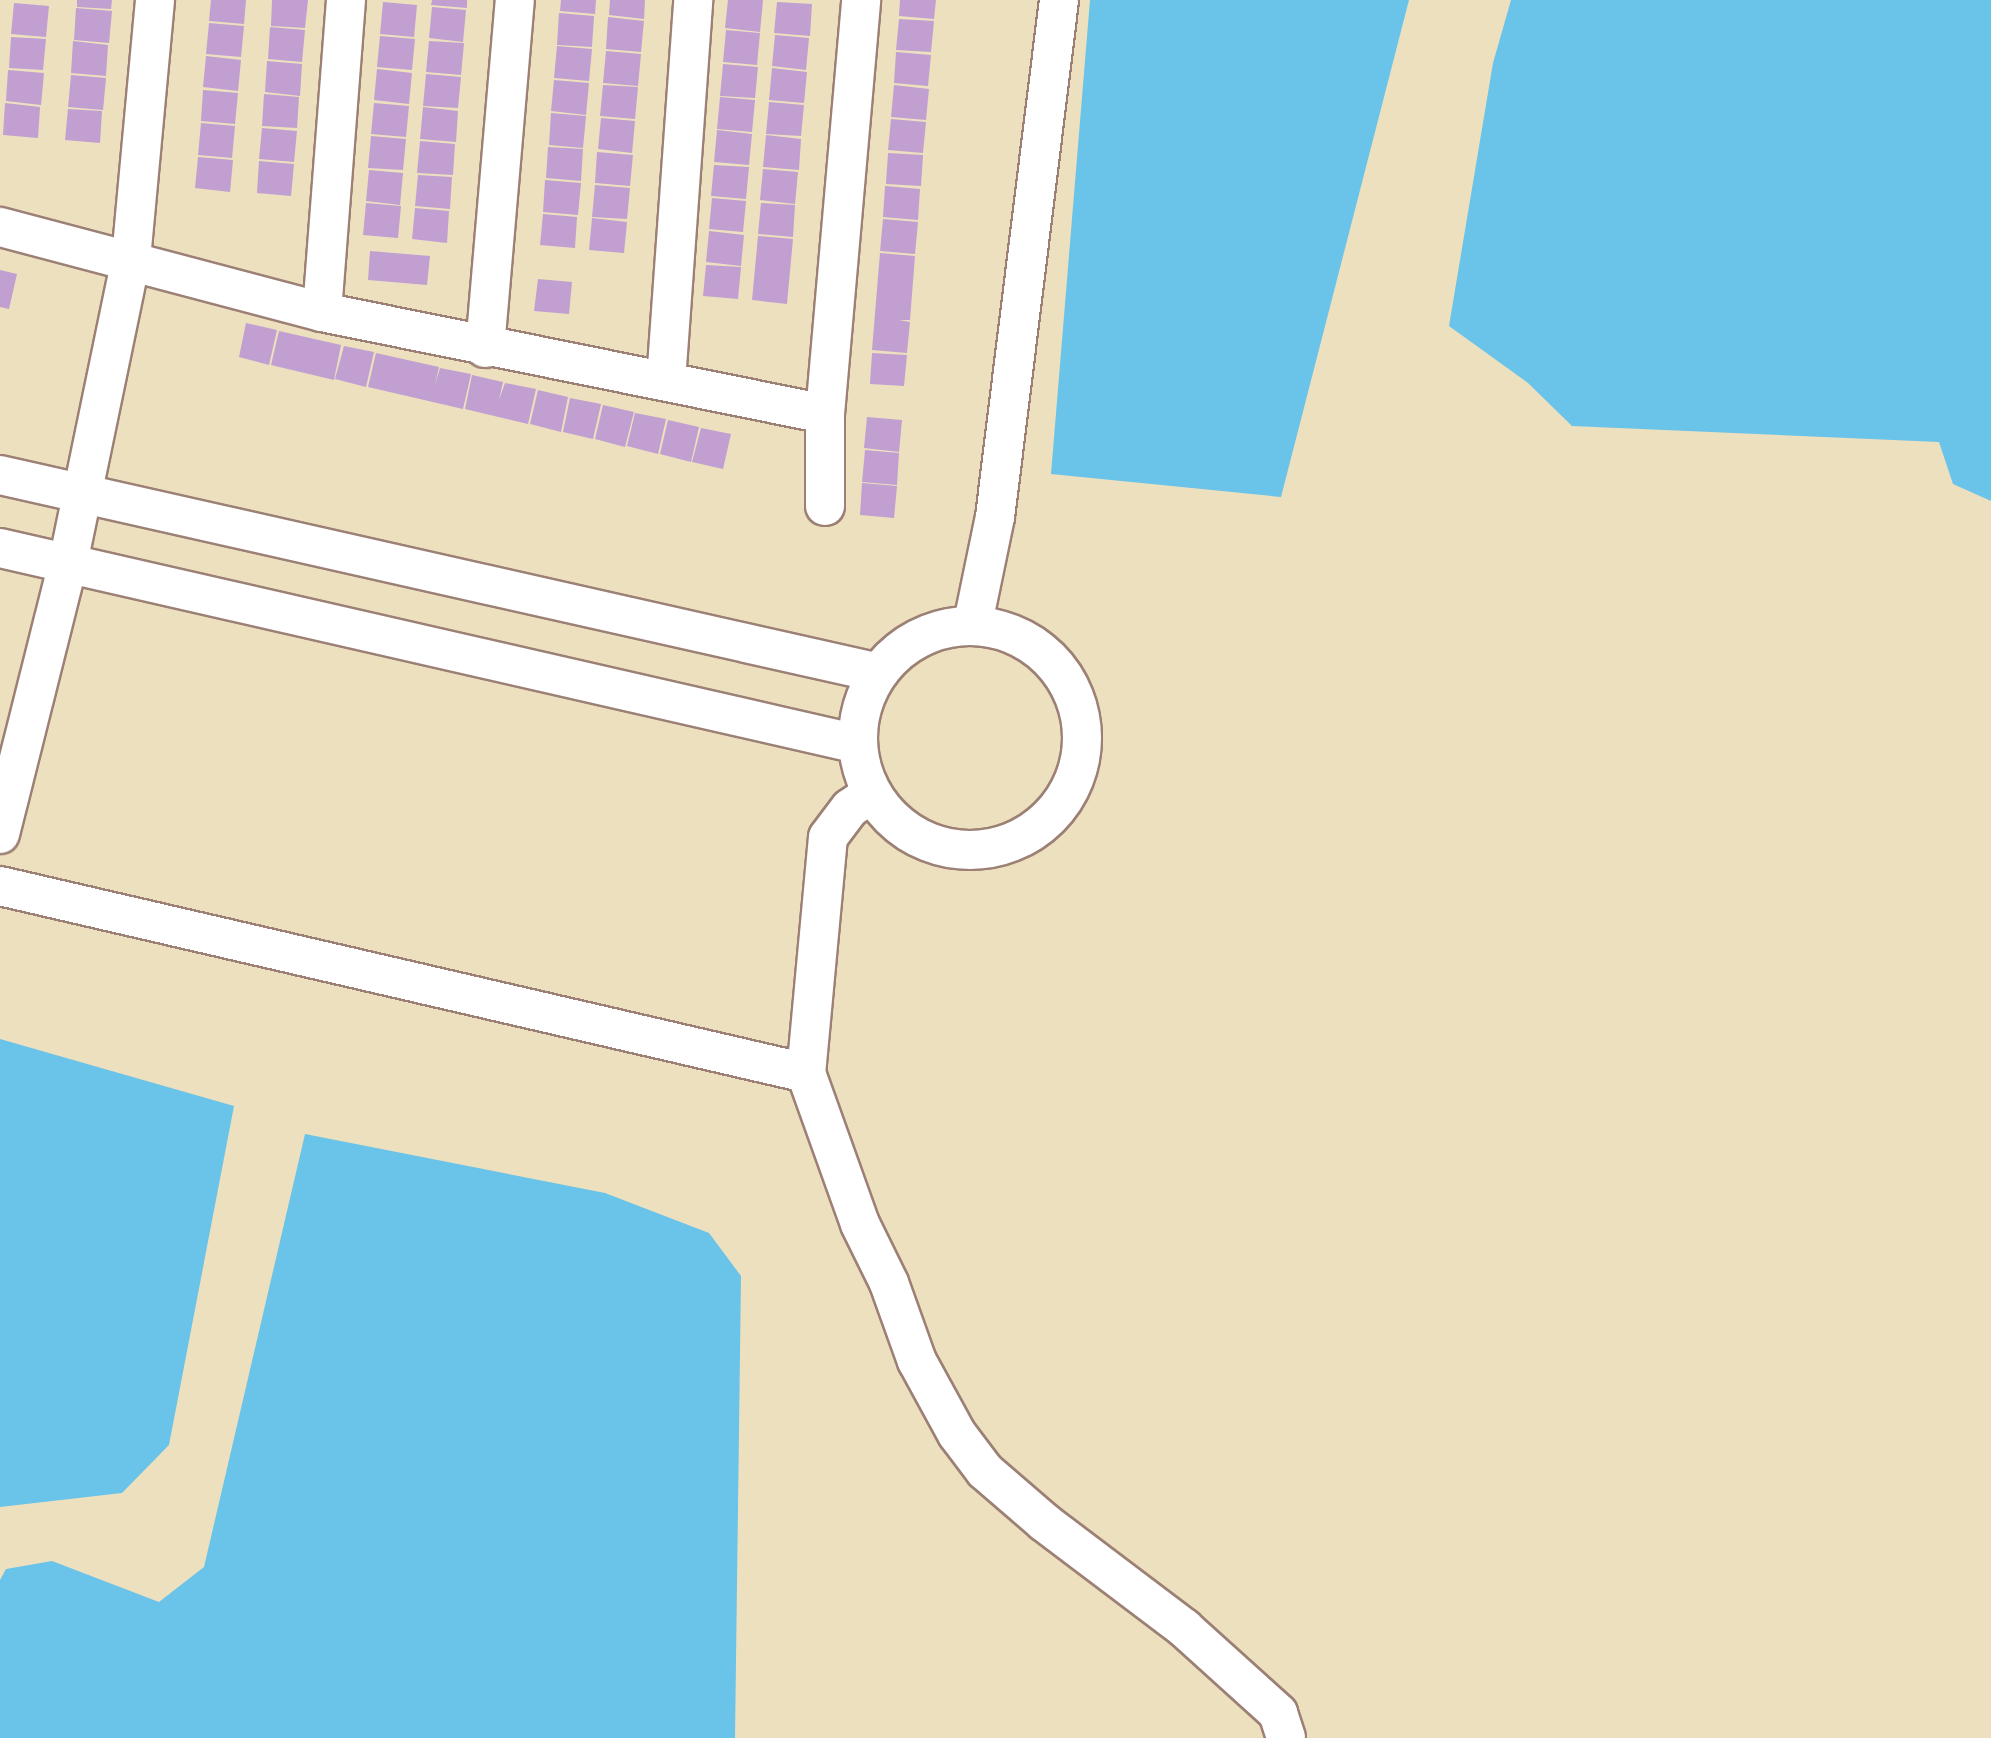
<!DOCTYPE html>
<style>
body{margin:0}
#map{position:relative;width:1991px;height:1738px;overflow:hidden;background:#ede0bf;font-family:Kalam,sans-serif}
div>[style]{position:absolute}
.water>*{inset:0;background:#6ac3e8}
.building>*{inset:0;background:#c19fd1}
.roads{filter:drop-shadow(2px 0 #9c8075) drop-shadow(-2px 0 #9c8075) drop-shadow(0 2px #9c8075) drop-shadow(0 -2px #9c8075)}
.minor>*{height:38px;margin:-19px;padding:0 19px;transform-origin:19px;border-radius:19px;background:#fff}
.minor>.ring{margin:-19px;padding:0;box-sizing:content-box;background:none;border:38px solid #fff;border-radius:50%}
span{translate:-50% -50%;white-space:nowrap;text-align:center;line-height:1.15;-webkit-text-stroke:10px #fbf7ec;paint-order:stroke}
</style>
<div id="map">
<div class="water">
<i style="clip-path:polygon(1090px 0,1409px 0,1281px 497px,1051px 474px)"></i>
<i style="clip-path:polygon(1511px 0,1991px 0,1991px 501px,1953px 484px,1939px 442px,1572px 426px,1528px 383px,1449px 326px,1493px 63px)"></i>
<i style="clip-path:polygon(0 1039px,234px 1106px,169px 1445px,122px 1493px,0 1507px)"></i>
<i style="clip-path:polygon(305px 1134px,605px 1193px,709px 1233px,741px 1276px,735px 1738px,0 1738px,0 1580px,6px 1569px,52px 1561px,159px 1602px,204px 1567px)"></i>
</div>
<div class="building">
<i style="clip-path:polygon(77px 0,112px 0,111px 9px,77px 7px)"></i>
<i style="clip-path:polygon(211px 0,246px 0,244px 24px,209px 21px)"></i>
<i style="clip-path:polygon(272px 0,308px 0,305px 28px,271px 26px)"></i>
<i style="clip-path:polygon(432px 0,467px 0,467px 8px,431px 5px)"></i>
<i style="clip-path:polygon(561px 0,596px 0,595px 14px,560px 11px)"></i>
<i style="clip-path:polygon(610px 0,645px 0,644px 19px,609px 15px)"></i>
<i style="clip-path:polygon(728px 0,763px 0,760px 32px,725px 28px)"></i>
<i style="clip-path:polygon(900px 0,936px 0,934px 19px,899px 16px)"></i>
<i style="clip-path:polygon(383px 2px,417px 5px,414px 37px,380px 34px)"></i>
<i style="clip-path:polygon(777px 2px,812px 4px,810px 36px,774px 33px)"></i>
<i style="clip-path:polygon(14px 3px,49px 6px,46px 37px,11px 34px)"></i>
<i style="clip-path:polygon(432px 7px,466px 10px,463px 42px,429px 38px)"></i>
<i style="clip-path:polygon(76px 8px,112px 11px,109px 43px,74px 40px)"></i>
<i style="clip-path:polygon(559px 13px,594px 16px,592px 47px,557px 45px)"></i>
<i style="clip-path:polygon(608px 17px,644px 21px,641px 52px,606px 49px)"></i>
<i style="clip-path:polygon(899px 19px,934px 21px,931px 52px,896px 50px)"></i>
<i style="clip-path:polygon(209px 23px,244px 26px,241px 57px,206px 54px)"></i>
<i style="clip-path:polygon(270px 27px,305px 30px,302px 62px,268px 59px)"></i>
<i style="clip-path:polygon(726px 30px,760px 33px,757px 65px,723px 62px)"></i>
<i style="clip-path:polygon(775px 35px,809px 38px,806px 70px,772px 66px)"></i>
<i style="clip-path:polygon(380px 36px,415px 39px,412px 70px,377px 67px)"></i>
<i style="clip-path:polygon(11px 37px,46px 39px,43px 70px,9px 68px)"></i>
<i style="clip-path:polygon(73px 41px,108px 45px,106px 76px,71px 73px)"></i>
<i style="clip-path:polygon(429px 41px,464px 43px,461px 75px,426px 72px)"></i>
<i style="clip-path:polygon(557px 46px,592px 49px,589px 81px,554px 78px)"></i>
<i style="clip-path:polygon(606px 51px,641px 54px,638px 86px,603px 83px)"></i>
<i style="clip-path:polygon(896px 52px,931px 55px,928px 86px,894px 83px)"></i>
<i style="clip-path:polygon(206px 56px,241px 60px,238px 91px,203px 87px)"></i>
<i style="clip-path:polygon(267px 61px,302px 64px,300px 96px,265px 92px)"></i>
<i style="clip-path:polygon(723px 64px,758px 67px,755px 98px,720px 96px)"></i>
<i style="clip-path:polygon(772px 68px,807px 72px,804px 103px,769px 100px)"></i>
<i style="clip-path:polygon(377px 69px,412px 73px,409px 104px,374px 100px)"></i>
<i style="clip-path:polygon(8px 70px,44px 73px,41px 105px,6px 101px)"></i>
<i style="clip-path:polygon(426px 74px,461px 77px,458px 108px,423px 106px)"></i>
<i style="clip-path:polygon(71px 75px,106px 78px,103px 110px,68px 107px)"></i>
<i style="clip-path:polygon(554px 80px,589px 83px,586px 115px,551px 111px)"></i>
<i style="clip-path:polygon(603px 85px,638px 87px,635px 119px,600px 116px)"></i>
<i style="clip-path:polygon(894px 85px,929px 89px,926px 120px,891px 117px)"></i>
<i style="clip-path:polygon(203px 90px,238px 93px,235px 124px,201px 121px)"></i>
<i style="clip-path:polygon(264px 94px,299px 97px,297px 128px,262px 126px)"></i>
<i style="clip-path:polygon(720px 97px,755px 100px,752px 132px,717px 129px)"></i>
<i style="clip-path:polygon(769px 102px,804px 105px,801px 136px,766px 134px)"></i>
<i style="clip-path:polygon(5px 103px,40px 107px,38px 138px,3px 135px)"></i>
<i style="clip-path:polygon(374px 103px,409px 106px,406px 137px,371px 134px)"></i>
<i style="clip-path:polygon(423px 107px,458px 111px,456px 142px,420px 139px)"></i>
<i style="clip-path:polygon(68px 109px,102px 111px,100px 143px,65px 140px)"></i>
<i style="clip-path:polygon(551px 113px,586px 116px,583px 148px,549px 145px)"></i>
<i style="clip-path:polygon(601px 118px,635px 121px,632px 153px,598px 149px)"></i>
<i style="clip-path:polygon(891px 119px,926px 122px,923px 153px,888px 150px)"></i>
<i style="clip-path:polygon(201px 123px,235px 126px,232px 158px,198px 155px)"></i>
<i style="clip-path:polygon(262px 128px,297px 131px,294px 162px,259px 159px)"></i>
<i style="clip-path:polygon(717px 130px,752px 134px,749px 165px,714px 162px)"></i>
<i style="clip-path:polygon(766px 135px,801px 139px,799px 170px,763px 167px)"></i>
<i style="clip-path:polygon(371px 136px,406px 139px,403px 170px,368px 168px)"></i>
<i style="clip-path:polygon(420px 141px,455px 144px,453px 175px,417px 173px)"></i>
<i style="clip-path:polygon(548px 147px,583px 149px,581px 181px,546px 178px)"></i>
<i style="clip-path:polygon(597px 152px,633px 155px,630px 186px,595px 183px)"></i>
<i style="clip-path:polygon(888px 153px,923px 155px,921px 186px,886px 184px)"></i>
<i style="clip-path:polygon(198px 157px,233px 160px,230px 192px,195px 188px)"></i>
<i style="clip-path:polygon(259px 161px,294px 164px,291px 196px,257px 193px)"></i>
<i style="clip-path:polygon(714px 165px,749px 167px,746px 199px,711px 196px)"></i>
<i style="clip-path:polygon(763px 169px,798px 172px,795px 204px,760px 200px)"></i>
<i style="clip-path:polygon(369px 170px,403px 173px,400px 205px,366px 201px)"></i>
<i style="clip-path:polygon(418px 175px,452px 177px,450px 209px,415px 206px)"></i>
<i style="clip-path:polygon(545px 180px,581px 183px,578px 215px,543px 212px)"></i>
<i style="clip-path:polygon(595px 185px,630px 188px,627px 219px,592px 217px)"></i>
<i style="clip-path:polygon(885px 186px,920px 189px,918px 220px,883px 217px)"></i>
<i style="clip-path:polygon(712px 198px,746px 201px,743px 232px,709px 229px)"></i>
<i style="clip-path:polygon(366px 203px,401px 206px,398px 238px,363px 235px)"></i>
<i style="clip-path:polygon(761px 203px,795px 205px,793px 237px,758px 234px)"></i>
<i style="clip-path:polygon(415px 208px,449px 211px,447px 243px,412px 239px)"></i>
<i style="clip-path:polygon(543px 214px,577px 217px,575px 248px,540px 245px)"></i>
<i style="clip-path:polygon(592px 218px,627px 222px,624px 253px,589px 250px)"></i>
<i style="clip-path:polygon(883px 219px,918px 222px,915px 254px,880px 251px)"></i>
<i style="clip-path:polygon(709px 231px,744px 235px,741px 266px,706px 262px)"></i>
<i style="clip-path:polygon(758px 236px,793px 239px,787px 304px,752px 300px)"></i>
<i style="clip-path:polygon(370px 251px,430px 256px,427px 285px,368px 280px)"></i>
<i style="clip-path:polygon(880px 253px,915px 256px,910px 320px,899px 320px,910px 322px,907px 353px,872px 350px)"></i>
<i style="clip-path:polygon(706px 265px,741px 267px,738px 299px,703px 296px)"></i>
<i style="clip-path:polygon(0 270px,17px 274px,9px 309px,0 307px)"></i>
<i style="clip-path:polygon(538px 279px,572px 282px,569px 314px,534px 311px)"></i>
<i style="clip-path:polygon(246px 323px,277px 330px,269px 365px,239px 357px)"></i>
<i style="clip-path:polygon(279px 331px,341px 345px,334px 380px,271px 365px)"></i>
<i style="clip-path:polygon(344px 346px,374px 352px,366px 387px,335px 379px)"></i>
<i style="clip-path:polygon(376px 353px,439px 367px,435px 385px,440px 368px,471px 374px,463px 409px,368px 387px)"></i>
<i style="clip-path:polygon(872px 353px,907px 355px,904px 386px,870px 384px)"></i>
<i style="clip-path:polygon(472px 375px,503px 382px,499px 400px,505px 383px,536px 389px,528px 424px,465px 409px)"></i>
<i style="clip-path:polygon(538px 390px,568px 397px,561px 432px,530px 424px)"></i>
<i style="clip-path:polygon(570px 398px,601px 404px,593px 439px,563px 432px)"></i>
<i style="clip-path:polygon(603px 405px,634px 412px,625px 447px,595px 439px)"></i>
<i style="clip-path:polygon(635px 413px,666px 419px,658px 454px,627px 446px)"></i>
<i style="clip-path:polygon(867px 417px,902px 420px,899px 452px,864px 448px)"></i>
<i style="clip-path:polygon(668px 420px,699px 427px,691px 462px,660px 454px)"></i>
<i style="clip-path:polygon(701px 428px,731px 434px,723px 469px,692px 462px)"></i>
<i style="clip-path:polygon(865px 450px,899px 453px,897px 485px,862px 482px)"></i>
<i style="clip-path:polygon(862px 483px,897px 486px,894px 518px,860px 515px)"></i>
</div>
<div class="roads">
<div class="minor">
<i style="left:0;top:227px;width:333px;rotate:14.8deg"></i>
<i style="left:322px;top:312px;width:513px;rotate:11.46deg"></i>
<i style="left:322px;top:312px;width:313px;rotate:-85.6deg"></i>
<i style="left:485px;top:348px;width:349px;rotate:-85.1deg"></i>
<i style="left:666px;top:381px;width:382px;rotate:-85.9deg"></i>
<i style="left:0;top:475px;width:897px;rotate:12.69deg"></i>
<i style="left:825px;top:506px;width:92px;rotate:-90deg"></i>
<i style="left:825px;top:414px;width:416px;rotate:-85deg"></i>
<i style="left:0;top:548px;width:880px;rotate:12.87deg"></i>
<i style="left:973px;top:623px;width:108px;rotate:-78.3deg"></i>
<i style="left:995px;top:517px;width:521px;rotate:-82.94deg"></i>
<i class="ring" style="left:858px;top:626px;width:186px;height:186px"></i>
<i style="left:871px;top:794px;width:25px;rotate:146deg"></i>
<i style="left:850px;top:808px;width:36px;rotate:127deg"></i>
<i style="left:828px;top:837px;width:237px;rotate:95.3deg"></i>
<i style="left:806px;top:1073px;width:160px;rotate:70.3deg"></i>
<i style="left:860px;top:1224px;width:66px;rotate:63.8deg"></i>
<i style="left:889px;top:1283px;width:83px;rotate:70.3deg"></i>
<i style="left:917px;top:1361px;width:83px;rotate:61.3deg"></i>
<i style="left:957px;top:1434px;width:46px;rotate:52.9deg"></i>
<i style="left:985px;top:1471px;width:78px;rotate:40.8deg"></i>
<i style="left:1044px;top:1522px;width:176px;rotate:37.1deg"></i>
<i style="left:1184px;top:1628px;width:127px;rotate:42.1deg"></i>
<i style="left:1278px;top:1713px;width:26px;rotate:72deg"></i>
<i style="left:0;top:834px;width:279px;rotate:-75.9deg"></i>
<i style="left:68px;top:563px;width:310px;rotate:-78.3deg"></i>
<i style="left:131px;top:259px;width:260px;rotate:-84.7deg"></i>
<i style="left:0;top:886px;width:827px;rotate:13.06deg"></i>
</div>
</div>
</div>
